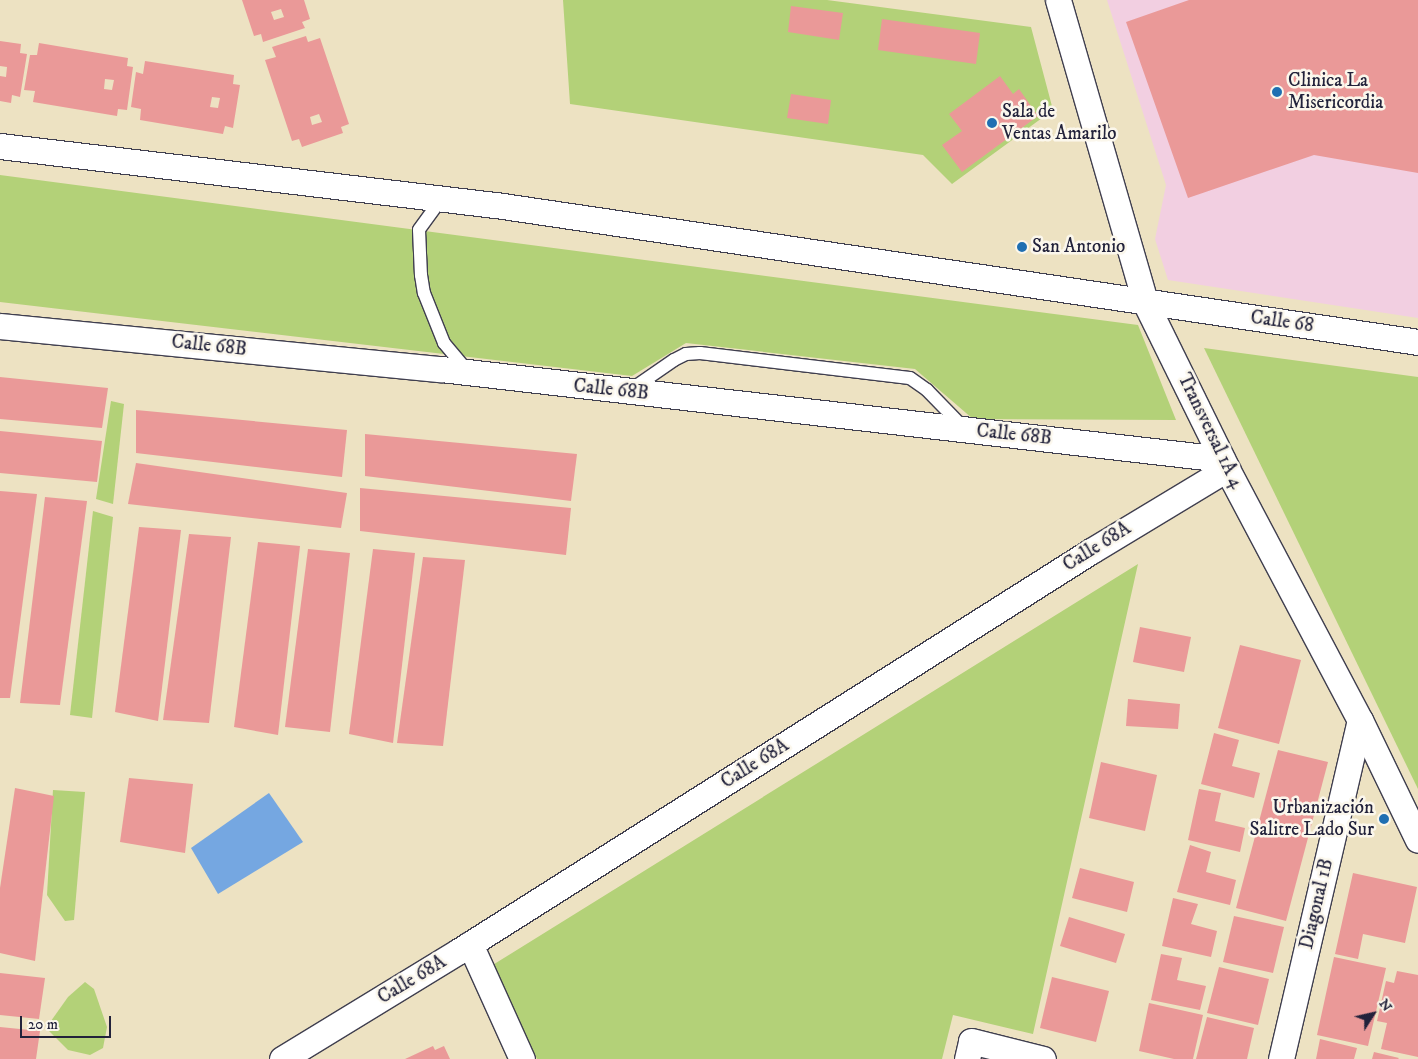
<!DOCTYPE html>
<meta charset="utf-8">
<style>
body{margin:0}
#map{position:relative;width:1418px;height:1059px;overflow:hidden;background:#ede2c2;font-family:"IM FELL DW Pica",serif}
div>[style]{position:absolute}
.built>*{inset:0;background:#f2cfe1}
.green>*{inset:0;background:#b3d178}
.water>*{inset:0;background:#75a7e1}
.building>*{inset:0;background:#ea9998}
.roads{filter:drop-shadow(1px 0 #403f4f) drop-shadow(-1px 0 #403f4f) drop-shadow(0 1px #403f4f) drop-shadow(0 -1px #403f4f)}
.service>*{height:12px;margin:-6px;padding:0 6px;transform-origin:6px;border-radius:6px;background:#fff}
.minor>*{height:25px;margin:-12.5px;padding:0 12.5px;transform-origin:12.5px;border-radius:12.5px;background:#fff}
.dots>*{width:14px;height:14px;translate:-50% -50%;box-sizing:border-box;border:2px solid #fbf7ec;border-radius:50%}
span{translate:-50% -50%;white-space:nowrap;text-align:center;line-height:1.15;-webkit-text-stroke:5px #fbf7ec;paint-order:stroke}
.poi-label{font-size:19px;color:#22223b}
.left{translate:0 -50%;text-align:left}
.right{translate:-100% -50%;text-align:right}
.street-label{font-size:19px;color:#22223b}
.north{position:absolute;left:1348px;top:989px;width:50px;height:50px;-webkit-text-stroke:4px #fbf7ec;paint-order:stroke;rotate:55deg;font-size:14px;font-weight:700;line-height:20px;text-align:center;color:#22223b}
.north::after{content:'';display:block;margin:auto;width:18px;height:22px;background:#22223b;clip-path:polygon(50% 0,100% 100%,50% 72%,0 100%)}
.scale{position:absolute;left:20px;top:1016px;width:91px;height:22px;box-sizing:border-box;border:2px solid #22223b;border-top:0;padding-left:6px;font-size:15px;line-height:18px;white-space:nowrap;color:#22223b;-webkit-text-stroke:4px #fbf7ec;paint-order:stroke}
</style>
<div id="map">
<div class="built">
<i style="clip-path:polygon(1107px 0,1418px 0,1418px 318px,1168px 280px,1155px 239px,1166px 185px)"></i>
</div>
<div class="green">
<i style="clip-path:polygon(563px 0,827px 0,1031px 27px,1053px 110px,952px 184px,923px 155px,570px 104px)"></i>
<i style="clip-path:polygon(0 175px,1138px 325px,1176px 420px,973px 419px,915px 369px,686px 343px,632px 376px,0 302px)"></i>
<i style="clip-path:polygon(1204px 348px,1418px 377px,1418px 789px)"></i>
<i style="clip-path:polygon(111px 401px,124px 404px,113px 504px,96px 499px)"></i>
<i style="clip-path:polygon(93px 511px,113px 517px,92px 718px,70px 715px)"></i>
<i style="clip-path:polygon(1138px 564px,1033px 1034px,953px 1015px,942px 1059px,537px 1059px,491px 966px)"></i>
<i style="clip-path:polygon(53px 790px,85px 792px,74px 920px,65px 921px,47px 895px)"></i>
<i style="clip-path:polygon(85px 982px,94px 989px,107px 1027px,103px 1048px,90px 1055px,68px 1050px,46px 1028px,68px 997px)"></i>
</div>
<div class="water">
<i style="clip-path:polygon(269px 793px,303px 842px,218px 894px,191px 848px)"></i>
</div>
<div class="building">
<i style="clip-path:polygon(evenodd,242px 0,304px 0,310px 19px,302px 22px,305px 28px,263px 42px,261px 34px,254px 36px,242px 0,281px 9px,284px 17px,274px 20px,271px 12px,281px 9px)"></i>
<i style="clip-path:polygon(1189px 0,1418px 0,1418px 173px,1314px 155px,1188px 198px,1126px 22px)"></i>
<i style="clip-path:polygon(791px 6px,843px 13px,839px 40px,788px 32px)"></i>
<i style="clip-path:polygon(882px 19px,980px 33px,976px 64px,878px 50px)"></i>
<i style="clip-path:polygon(evenodd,306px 36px,308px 42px,320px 38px,349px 124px,341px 127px,343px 133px,302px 147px,299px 139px,292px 141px,265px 60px,276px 57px,272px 47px,306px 36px,319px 114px,322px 122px,312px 125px,310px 117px,319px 114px)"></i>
<i style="clip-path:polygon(0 41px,21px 44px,20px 53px,27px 54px,20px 97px,12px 95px,11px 103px,0 101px,0 76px,6px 77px,7px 67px,0 66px)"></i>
<i style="clip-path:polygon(evenodd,39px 43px,128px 58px,127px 66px,133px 67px,127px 110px,118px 109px,117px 116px,33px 102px,35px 91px,24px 90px,30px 55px,37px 55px,39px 43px,105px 79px,114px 80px,112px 90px,104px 89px,105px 79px)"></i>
<i style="clip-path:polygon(evenodd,145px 61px,234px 75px,233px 84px,240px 85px,233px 128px,225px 126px,223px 134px,140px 120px,141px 109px,131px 107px,136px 72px,143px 74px,145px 61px,212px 97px,220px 98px,218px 108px,210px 107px,212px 97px)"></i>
<i style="clip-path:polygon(1000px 76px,1013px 94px,1019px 89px,1038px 116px,962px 172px,942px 145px,962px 131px,949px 114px)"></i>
<i style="clip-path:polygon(791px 94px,831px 100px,828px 124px,787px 118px)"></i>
<i style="clip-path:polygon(0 377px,108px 388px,102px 428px,0 419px)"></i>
<i style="clip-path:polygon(136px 410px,347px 430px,342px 477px,136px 453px)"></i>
<i style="clip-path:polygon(0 431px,102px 441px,97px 482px,0 473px)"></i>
<i style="clip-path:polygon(365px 434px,577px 454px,571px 501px,365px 476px)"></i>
<i style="clip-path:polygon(136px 463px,347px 493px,341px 528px,128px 504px)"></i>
<i style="clip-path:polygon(360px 488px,571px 508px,566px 555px,360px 531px)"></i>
<i style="clip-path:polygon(0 491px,37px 494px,10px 698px,0 698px)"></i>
<i style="clip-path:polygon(45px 497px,87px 501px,60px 705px,20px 703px)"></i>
<i style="clip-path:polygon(139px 527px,181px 530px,158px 721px,115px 712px)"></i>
<i style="clip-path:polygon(189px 534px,231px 537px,209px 723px,163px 720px)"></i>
<i style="clip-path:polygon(258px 542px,300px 546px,278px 735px,234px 727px)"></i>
<i style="clip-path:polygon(308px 549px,350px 553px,330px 732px,285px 727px)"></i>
<i style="clip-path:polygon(373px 549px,415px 553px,393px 743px,349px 734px)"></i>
<i style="clip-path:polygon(423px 557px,465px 560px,443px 746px,397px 743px)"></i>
<i style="clip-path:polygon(1140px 627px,1191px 637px,1184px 672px,1133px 662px)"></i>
<i style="clip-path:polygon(1240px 645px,1301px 660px,1279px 744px,1218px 728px)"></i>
<i style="clip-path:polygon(1128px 699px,1180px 704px,1178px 729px,1126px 726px)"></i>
<i style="clip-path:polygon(1214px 733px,1239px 740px,1232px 766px,1260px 773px,1254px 798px,1201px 784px)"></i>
<i style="clip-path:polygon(1278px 750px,1328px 762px,1286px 921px,1236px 908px)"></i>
<i style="clip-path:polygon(1101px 762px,1157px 775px,1145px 831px,1089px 818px)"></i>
<i style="clip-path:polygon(129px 778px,193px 784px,185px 853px,120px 842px)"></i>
<i style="clip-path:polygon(15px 788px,54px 796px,35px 961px,0 953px,0 888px)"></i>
<i style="clip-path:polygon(1199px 789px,1221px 793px,1215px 821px,1245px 828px,1240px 852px,1188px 840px)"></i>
<i style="clip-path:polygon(1190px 845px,1211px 852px,1206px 872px,1236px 880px,1230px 905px,1177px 892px)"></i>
<i style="clip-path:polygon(1080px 868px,1134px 882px,1127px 912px,1072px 898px)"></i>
<i style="clip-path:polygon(1353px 873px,1417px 887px,1405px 943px,1363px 934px,1358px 959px,1335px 954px)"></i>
<i style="clip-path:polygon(1173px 898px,1198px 904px,1191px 924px,1217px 931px,1211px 957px,1162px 946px)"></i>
<i style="clip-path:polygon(1234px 916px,1284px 927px,1273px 973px,1223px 962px)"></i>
<i style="clip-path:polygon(1069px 917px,1125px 934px,1116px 963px,1060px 946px)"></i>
<i style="clip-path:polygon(1161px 954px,1182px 958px,1177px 980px,1206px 986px,1200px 1010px,1151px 1000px)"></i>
<i style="clip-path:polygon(1334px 957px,1386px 968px,1368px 1046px,1317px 1035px)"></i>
<i style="clip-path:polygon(1219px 967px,1269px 979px,1258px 1025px,1207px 1013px)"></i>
<i style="clip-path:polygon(1397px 971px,1418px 975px,1418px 1057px,1381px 1049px,1387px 1023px,1377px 1021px,1386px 981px,1394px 983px)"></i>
<i style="clip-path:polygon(0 973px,45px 978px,39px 1019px,0 1015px)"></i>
<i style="clip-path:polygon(1052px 977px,1109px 991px,1096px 1042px,1040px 1028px)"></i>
<i style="clip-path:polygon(1149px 1003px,1203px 1015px,1193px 1059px,1174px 1059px,1139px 1051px)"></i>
<i style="clip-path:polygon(1207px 1017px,1254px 1028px,1247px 1059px,1196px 1059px)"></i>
<i style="clip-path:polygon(0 1027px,40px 1031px,36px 1059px,0 1059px)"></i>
<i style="clip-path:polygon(1320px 1039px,1357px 1048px,1354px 1059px,1316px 1059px)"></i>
<i style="clip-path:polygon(433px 1046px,435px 1050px,444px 1046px,450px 1059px,405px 1059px)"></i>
<i style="clip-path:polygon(1374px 1052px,1399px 1058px,1398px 1059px,1372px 1059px)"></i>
</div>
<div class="roads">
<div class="service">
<i style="left:442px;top:198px;width:39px;rotate:126deg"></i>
<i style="left:419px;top:230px;width:45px;rotate:87.5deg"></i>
<i style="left:421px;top:275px;width:18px;rotate:81deg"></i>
<i style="left:424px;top:293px;width:54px;rotate:68.2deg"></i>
<i style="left:444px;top:343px;width:35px;rotate:50deg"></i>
<i style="left:632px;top:389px;width:51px;rotate:-34.6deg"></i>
<i style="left:674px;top:360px;width:13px;rotate:-27deg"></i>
<i style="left:686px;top:354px;width:14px;rotate:-4deg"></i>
<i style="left:700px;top:353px;width:211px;rotate:6.8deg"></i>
<i style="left:910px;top:378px;width:21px;rotate:35deg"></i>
<i style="left:927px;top:390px;width:52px;rotate:45.8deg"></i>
</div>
<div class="minor">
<i style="left:1058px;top:0;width:314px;rotate:73.9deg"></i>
<i style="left:1145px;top:302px;width:186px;rotate:63.8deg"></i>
<i style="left:1227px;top:469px;width:284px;rotate:62.1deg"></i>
<i style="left:1360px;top:720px;width:133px;rotate:64.2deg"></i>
<i style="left:0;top:146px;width:499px;rotate:6.8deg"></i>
<i style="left:496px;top:205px;width:932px;rotate:8.45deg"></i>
<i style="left:0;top:326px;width:443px;rotate:5.6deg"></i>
<i style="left:441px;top:369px;width:786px;rotate:6.57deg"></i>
<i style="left:470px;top:944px;width:126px;rotate:65.7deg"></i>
<i style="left:282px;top:1059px;width:207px;rotate:-31.4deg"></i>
<i style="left:459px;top:951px;width:748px;rotate:-32.33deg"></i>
<i style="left:1091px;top:551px;width:159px;rotate:-31.1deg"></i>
<i style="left:967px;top:1059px;width:18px;rotate:-77deg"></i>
<i style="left:971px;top:1041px;width:74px;rotate:14deg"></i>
<i style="left:1281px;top:1059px;width:348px;rotate:-76.9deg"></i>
</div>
</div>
<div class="dots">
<i style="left:1277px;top:92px;background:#1f6fb2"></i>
<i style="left:992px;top:123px;background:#1f6fb2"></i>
<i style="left:1022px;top:247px;background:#1f6fb2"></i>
<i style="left:1384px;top:819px;background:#1f6fb2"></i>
</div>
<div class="poi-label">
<span class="left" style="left:1288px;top:92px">Clinica La<br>Misericordia</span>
<span class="left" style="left:1002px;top:123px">Sala de<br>Ventas Amarilo</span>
<span class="left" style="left:1032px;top:247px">San Antonio</span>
<span class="right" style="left:1374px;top:819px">Urbanización<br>Salitre Lado Sur</span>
</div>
<div class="street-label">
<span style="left:1282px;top:322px;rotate:8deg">Calle 68</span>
<span style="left:209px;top:346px;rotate:6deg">Calle 68B</span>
<span style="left:611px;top:390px;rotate:6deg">Calle 68B</span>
<span style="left:1210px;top:431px;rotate:64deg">Transversal 1A 4</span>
<span style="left:1014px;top:435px;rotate:6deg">Calle 68B</span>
<span style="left:1097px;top:547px;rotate:-32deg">Calle 68A</span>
<span style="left:755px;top:764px;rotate:-32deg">Calle 68A</span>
<span style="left:1317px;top:904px;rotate:-77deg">Diagonal 1B</span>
<span style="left:412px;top:980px;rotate:-31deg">Calle 68A</span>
</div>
<div class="north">N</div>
<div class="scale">20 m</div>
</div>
